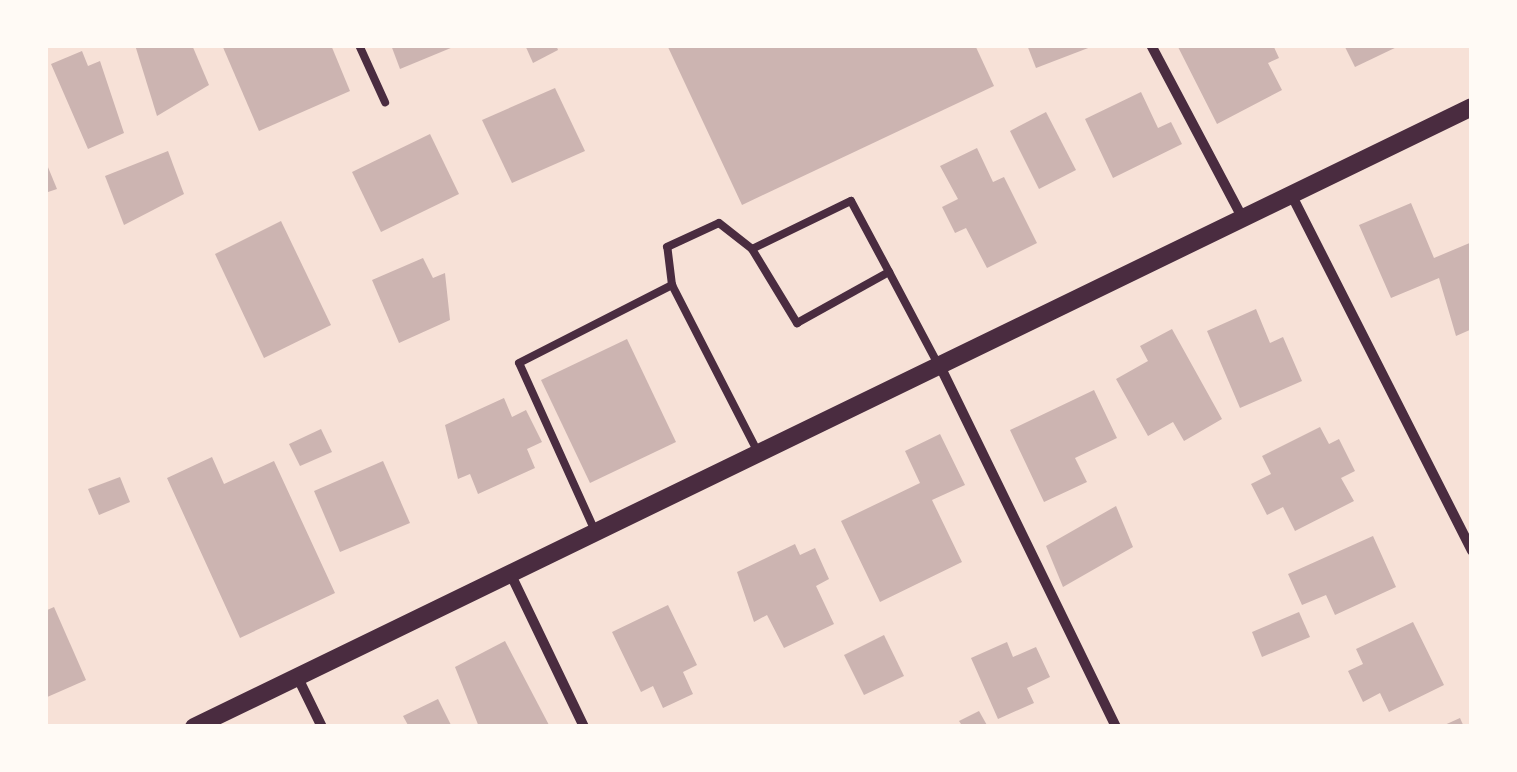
<!DOCTYPE html>
<style>
body{margin:0}
#map{position:relative;width:1517px;height:772px;overflow:hidden;background:#f7e1d7;font-family:Ubuntu,sans-serif}
div>[style]{position:absolute}
.building>*{inset:0;background:#ccb4b1}
.service>*{height:8px;margin:-4px;padding:0 4px;transform-origin:4px;border-radius:4px;background:#4a2c40}
.minor>*{height:10px;margin:-5px;padding:0 5px;transform-origin:5px;border-radius:5px;background:#4a2c40}
.tertiary>*{height:18px;margin:-9px;padding:0 9px;transform-origin:9px;border-radius:9px;background:#4a2c40}
span{translate:-50% -50%;white-space:nowrap;text-align:center;line-height:1.15;-webkit-text-stroke:8px #fffaf5;paint-order:stroke}
.frame{position:absolute;inset:0;border:48px solid #fffaf5;pointer-events:none}
</style>
<div id="map">
<div class="building">
<i style="clip-path:polygon(135px 45px,192px 45px,209px 85px,157px 116px)"></i>
<i style="clip-path:polygon(222px 45px,331px 45px,350px 91px,259px 131px)"></i>
<i style="clip-path:polygon(391px 45px,458px 45px,400px 69px)"></i>
<i style="clip-path:polygon(525px 45px,556px 45px,558px 50px,533px 63px)"></i>
<i style="clip-path:polygon(667px 45px,975px 45px,994px 86px,742px 205px)"></i>
<i style="clip-path:polygon(1027px 45px,1096px 45px,1036px 68px)"></i>
<i style="clip-path:polygon(1177px 45px,1273px 45px,1279px 58px,1268px 63px,1282px 90px,1217px 124px)"></i>
<i style="clip-path:polygon(1344px 45px,1401px 45px,1355px 67px)"></i>
<i style="clip-path:polygon(82px 51px,88px 66px,100px 61px,124px 133px,88px 149px,51px 64px)"></i>
<i style="clip-path:polygon(555px 88px,585px 151px,512px 183px,482px 120px)"></i>
<i style="clip-path:polygon(1141px 92px,1158px 128px,1171px 122px,1182px 144px,1113px 178px,1085px 119px)"></i>
<i style="clip-path:polygon(1046px 112px,1076px 170px,1039px 189px,1010px 131px)"></i>
<i style="clip-path:polygon(430px 134px,459px 194px,381px 232px,352px 172px)"></i>
<i style="clip-path:polygon(977px 148px,993px 182px,1004px 177px,1037px 243px,987px 268px,966px 228px,955px 233px,942px 207px,958px 199px,940px 166px)"></i>
<i style="clip-path:polygon(168px 151px,184px 194px,124px 225px,105px 176px)"></i>
<i style="clip-path:polygon(45px 160px,57px 189px,45px 193px)"></i>
<i style="clip-path:polygon(1411px 203px,1434px 258px,1472px 242px,1472px 329px,1456px 336px,1439px 278px,1391px 298px,1359px 225px)"></i>
<i style="clip-path:polygon(281px 221px,331px 325px,264px 358px,215px 254px)"></i>
<i style="clip-path:polygon(423px 258px,433px 278px,445px 273px,450px 320px,399px 343px,372px 280px)"></i>
<i style="clip-path:polygon(1256px 309px,1270px 343px,1283px 337px,1302px 381px,1240px 408px,1207px 331px)"></i>
<i style="clip-path:polygon(1172px 329px,1222px 419px,1184px 441px,1173px 422px,1148px 436px,1116px 379px,1148px 361px,1140px 346px)"></i>
<i style="clip-path:polygon(627px 339px,676px 442px,590px 483px,541px 380px)"></i>
<i style="clip-path:polygon(1094px 390px,1117px 438px,1075px 458px,1087px 482px,1044px 502px,1010px 430px)"></i>
<i style="clip-path:polygon(504px 398px,512px 417px,526px 410px,542px 442px,527px 449px,535px 468px,478px 494px,470px 474px,458px 479px,445px 425px)"></i>
<i style="clip-path:polygon(1320px 427px,1329px 444px,1339px 439px,1355px 471px,1341px 478px,1354px 501px,1295px 531px,1283px 507px,1267px 515px,1251px 484px,1271px 474px,1262px 456px)"></i>
<i style="clip-path:polygon(321px 429px,332px 452px,300px 466px,289px 444px)"></i>
<i style="clip-path:polygon(940px 434px,965px 485px,932px 500px,962px 562px,880px 602px,841px 521px,920px 483px,905px 451px)"></i>
<i style="clip-path:polygon(212px 457px,224px 484px,274px 461px,335px 593px,240px 638px,167px 478px)"></i>
<i style="clip-path:polygon(383px 461px,410px 523px,340px 552px,314px 491px)"></i>
<i style="clip-path:polygon(120px 477px,130px 502px,99px 515px,88px 489px)"></i>
<i style="clip-path:polygon(1116px 506px,1133px 547px,1063px 587px,1046px 546px)"></i>
<i style="clip-path:polygon(1373px 536px,1396px 587px,1335px 615px,1326px 595px,1302px 605px,1288px 574px)"></i>
<i style="clip-path:polygon(795px 544px,800px 555px,815px 548px,829px 579px,816px 586px,834px 624px,784px 648px,767px 615px,754px 622px,737px 572px)"></i>
<i style="clip-path:polygon(668px 605px,697px 665px,683px 672px,693px 694px,663px 708px,653px 686px,641px 692px,612px 632px)"></i>
<i style="clip-path:polygon(54px 607px,86px 680px,45px 698px,45px 611px)"></i>
<i style="clip-path:polygon(1299px 612px,1310px 637px,1262px 657px,1252px 632px)"></i>
<i style="clip-path:polygon(1413px 622px,1444px 685px,1389px 712px,1380px 693px,1363px 702px,1348px 671px,1363px 664px,1356px 649px)"></i>
<i style="clip-path:polygon(884px 635px,904px 676px,864px 695px,844px 655px)"></i>
<i style="clip-path:polygon(505px 641px,550px 727px,479px 727px,455px 667px)"></i>
<i style="clip-path:polygon(1007px 642px,1013px 657px,1036px 647px,1050px 677px,1027px 688px,1034px 703px,998px 719px,971px 658px)"></i>
<i style="clip-path:polygon(438px 699px,452px 727px,409px 727px,403px 716px)"></i>
<i style="clip-path:polygon(979px 711px,988px 727px,963px 727px,959px 721px)"></i>
<i style="clip-path:polygon(1460px 718px,1464px 727px,1440px 727px)"></i>
</div>
<div class="service">
<i style="left:359px;top:45px;width:63px;rotate:65.5deg"></i>
<i style="left:752px;top:249px;width:110px;rotate:-25.9deg"></i>
<i style="left:851px;top:201px;width:81px;rotate:61.8deg"></i>
<i style="left:672px;top:285px;width:38px;rotate:-97deg"></i>
<i style="left:667px;top:247px;width:57px;rotate:-24.8deg"></i>
<i style="left:719px;top:223px;width:42px;rotate:38.2deg"></i>
<i style="left:752px;top:249px;width:87px;rotate:58.7deg"></i>
<i style="left:797px;top:323px;width:105px;rotate:-29deg"></i>
<i style="left:889px;top:272px;width:104px;rotate:62deg"></i>
<i style="left:595px;top:531px;width:184px;rotate:-114.3deg"></i>
<i style="left:519px;top:363px;width:172px;rotate:-27deg"></i>
<i style="left:672px;top:285px;width:188px;rotate:62.8deg"></i>
</div>
<div class="minor">
<i style="left:1151px;top:45px;width:195px;rotate:62.1deg"></i>
<i style="left:1291px;top:194px;width:400px;rotate:63.1deg"></i>
<i style="left:939px;top:364px;width:404px;rotate:64deg"></i>
<i style="left:510px;top:573px;width:171px;rotate:64.3deg"></i>
<i style="left:297px;top:676px;width:57px;rotate:63.9deg"></i>
</div>
<div class="tertiary">
<i style="left:194px;top:727px;width:1420px;rotate:-25.88deg"></i>
</div>
<div class="frame"></div>
</div>
